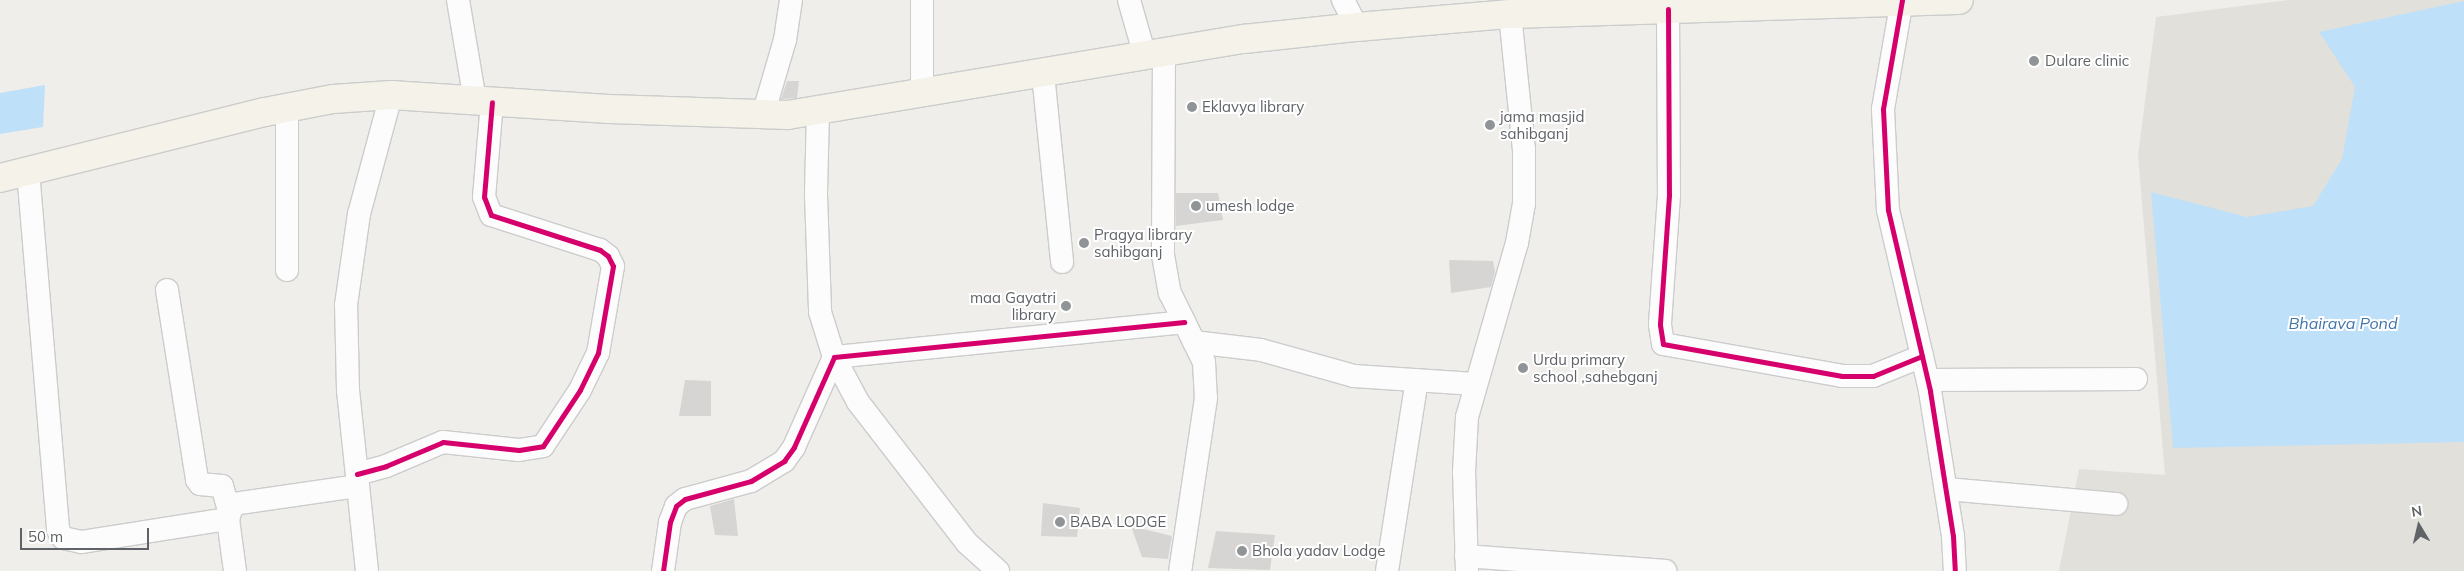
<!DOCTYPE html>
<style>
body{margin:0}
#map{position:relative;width:2464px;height:571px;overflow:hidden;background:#efeeea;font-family:Mulish,sans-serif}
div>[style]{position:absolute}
.education>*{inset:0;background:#e2e0da}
.water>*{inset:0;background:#bfe0f9}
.building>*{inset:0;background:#d6d5d3}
.roads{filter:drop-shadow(1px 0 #cbcccc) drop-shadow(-1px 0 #cbcccc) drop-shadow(0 1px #cbcccc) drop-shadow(0 -1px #cbcccc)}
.minor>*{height:22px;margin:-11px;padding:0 11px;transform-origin:11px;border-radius:11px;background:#fdfcfc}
.major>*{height:28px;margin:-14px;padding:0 14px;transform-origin:14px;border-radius:14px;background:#f4f2e9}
.cycleway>*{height:5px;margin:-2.5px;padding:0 2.5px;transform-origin:2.5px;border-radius:2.5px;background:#d6006c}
.dots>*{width:14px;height:14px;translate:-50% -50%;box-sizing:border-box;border:2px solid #fff;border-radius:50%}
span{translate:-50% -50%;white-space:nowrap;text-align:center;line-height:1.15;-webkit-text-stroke:4px #fff;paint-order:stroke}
.poi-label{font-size:15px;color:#5f6368}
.left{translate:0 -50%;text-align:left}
.right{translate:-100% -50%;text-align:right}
.water-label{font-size:16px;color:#4174aa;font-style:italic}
.north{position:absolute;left:2394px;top:501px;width:50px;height:50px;-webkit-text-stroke:4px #fff;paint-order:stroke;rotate:351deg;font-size:14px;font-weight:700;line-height:20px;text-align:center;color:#5f6368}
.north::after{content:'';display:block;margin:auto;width:18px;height:22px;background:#5f6368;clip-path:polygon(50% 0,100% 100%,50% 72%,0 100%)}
.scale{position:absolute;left:20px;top:528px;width:129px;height:22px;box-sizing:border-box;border:2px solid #5f6368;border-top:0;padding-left:6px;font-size:15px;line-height:18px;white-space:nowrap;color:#5f6368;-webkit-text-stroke:4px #fff;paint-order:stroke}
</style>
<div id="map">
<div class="education">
<i style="clip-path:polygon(2288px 0,2464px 0,2464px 571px,2059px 571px,2079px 469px,2165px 475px,2138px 155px,2156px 17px)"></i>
</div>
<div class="water">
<i style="clip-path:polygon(2464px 1px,2464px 442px,2173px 448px,2151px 192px,2247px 217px,2313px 206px,2342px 159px,2355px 87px,2319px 32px)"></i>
<i style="clip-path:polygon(45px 85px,43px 127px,0 134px,0 93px)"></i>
</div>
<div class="building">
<i style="clip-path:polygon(787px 81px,799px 81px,797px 98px,781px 99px)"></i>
<i style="clip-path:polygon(1176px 193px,1218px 193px,1223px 220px,1176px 226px)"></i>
<i style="clip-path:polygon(1449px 260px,1493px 261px,1495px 272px,1491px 287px,1451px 293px)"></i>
<i style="clip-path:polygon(685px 380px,711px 381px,711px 416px,679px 416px)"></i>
<i style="clip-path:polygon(734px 499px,738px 536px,715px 535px,710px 506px)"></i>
<i style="clip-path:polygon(1043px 503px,1080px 508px,1077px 537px,1041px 536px)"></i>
<i style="clip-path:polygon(1131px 526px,1172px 536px,1168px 559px,1142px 557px)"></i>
<i style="clip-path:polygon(1216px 531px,1275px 535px,1270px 570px,1208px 568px)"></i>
</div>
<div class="roads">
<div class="minor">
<i style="left:458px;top:0;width:102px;rotate:80.4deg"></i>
<i style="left:1129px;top:0;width:58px;rotate:74.1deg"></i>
<i style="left:1343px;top:0;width:30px;rotate:63deg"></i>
<i style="left:1902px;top:0;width:111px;rotate:99.9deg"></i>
<i style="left:1883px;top:109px;width:101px;rotate:87.2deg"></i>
<i style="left:1888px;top:210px;width:186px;rotate:76.9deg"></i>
<i style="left:1930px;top:391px;width:147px;rotate:81deg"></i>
<i style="left:1953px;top:536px;width:35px;rotate:87deg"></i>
<i style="left:1668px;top:9px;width:186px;rotate:89.7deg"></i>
<i style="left:1669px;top:195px;width:130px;rotate:94deg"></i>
<i style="left:1660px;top:325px;width:19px;rotate:81deg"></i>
<i style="left:1663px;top:344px;width:182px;rotate:10.1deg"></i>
<i style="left:1842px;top:376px;width:31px"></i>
<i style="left:1873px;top:376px;width:53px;rotate:-22.2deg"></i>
<i style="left:1164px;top:53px;width:202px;rotate:90.3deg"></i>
<i style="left:1163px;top:255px;width:39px;rotate:80deg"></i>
<i style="left:1170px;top:293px;width:77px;rotate:63.8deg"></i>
<i style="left:1204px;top:362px;width:36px;rotate:87deg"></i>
<i style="left:1206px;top:398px;width:175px;rotate:98.5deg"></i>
<i style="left:1043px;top:74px;width:189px;rotate:84.2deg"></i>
<i style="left:922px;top:95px;width:95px;rotate:-90deg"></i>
<i style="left:818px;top:111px;width:84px;rotate:91.4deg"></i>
<i style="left:816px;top:195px;width:117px;rotate:88deg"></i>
<i style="left:820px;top:312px;width:47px;rotate:72.7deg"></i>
<i style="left:834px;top:357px;width:51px;rotate:61.9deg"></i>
<i style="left:858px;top:402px;width:178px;rotate:52.3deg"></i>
<i style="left:967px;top:543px;width:42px;rotate:42.1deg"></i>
<i style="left:763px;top:115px;width:78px;rotate:-73.7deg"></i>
<i style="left:785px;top:40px;width:40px;rotate:-81.5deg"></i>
<i style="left:28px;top:171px;width:360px;rotate:85.2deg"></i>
<i style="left:58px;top:530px;width:9px;rotate:58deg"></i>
<i style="left:63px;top:538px;width:19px;rotate:12deg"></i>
<i style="left:82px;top:542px;width:148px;rotate:-9deg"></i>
<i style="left:287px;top:270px;width:162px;rotate:-90deg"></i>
<i style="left:167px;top:290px;width:192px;rotate:81deg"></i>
<i style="left:197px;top:480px;width:5px;rotate:53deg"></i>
<i style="left:200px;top:484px;width:22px;rotate:5deg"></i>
<i style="left:222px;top:486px;width:26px;rotate:74deg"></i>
<i style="left:1194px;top:342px;width:67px;rotate:6.8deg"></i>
<i style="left:1261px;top:350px;width:97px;rotate:15.6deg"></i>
<i style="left:1354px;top:376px;width:121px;rotate:3.8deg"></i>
<i style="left:1928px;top:380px;width:208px;rotate:-0.3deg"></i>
<i style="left:357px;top:474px;width:30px;rotate:-15deg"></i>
<i style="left:386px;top:466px;width:62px;rotate:-22.8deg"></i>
<i style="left:443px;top:442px;width:76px;rotate:6deg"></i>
<i style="left:519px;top:450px;width:24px;rotate:-9deg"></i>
<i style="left:543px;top:446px;width:67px;rotate:-56.5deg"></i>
<i style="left:580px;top:390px;width:41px;rotate:-64.1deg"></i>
<i style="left:598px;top:353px;width:88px;rotate:-80.2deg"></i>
<i style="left:613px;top:266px;width:11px;rotate:-117deg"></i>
<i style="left:608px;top:256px;width:10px;rotate:-143deg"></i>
<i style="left:600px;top:250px;width:114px;rotate:-162.2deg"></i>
<i style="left:491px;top:215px;width:19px;rotate:-111deg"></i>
<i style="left:484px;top:197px;width:95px;rotate:-85.2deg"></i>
<i style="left:1946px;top:489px;width:171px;rotate:5deg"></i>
<i style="left:1466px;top:556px;width:200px;rotate:4.3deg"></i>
<i style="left:235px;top:571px;width:52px;rotate:-97.7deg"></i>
<i style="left:228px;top:519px;width:16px;rotate:-72deg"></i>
<i style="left:233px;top:504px;width:126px;rotate:-8.2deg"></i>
<i style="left:367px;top:571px;width:182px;rotate:-96deg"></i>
<i style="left:348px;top:390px;width:85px;rotate:-91.3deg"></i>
<i style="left:346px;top:305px;width:92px;rotate:-81.9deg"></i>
<i style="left:359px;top:214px;width:123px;rotate:-74.9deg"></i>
<i style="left:663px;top:571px;width:49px;rotate:-81.9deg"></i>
<i style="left:670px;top:522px;width:17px;rotate:-69deg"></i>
<i style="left:676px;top:506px;width:11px;rotate:-38deg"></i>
<i style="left:685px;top:499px;width:68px;rotate:-15.3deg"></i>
<i style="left:751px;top:481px;width:39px;rotate:-31deg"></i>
<i style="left:784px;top:461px;width:17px;rotate:-54deg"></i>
<i style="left:794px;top:447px;width:98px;rotate:-66deg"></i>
<i style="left:834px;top:357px;width:352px;rotate:-5.7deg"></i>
<i style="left:1387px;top:571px;width:193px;rotate:-81.1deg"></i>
<i style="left:1467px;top:571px;width:99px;rotate:-91.7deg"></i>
<i style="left:1464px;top:472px;width:55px;rotate:-86.9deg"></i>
<i style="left:1467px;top:417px;width:181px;rotate:-74deg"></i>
<i style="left:1517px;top:243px;width:40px;rotate:-80deg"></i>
<i style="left:1524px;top:204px;width:54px;rotate:-90deg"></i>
<i style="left:1524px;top:150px;width:137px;rotate:-95.9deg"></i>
</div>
<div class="major">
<i style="left:0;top:178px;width:273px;rotate:-14deg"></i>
<i style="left:265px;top:112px;width:69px;rotate:-10.8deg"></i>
<i style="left:333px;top:99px;width:58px;rotate:-3.9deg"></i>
<i style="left:391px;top:95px;width:218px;rotate:3.7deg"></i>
<i style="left:609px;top:109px;width:179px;rotate:1.9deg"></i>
<i style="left:788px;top:115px;width:462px;rotate:-9.5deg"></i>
<i style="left:1244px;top:39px;width:114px;rotate:-6.1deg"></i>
<i style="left:1357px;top:27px;width:154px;rotate:-4.9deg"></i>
<i style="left:1510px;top:14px;width:449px;rotate:-1.8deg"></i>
</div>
</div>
<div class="cycleway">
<i style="left:1902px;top:0;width:111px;rotate:99.9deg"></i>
<i style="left:1883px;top:109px;width:101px;rotate:87.2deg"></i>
<i style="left:1888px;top:210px;width:186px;rotate:76.9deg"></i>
<i style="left:1930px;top:391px;width:147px;rotate:81deg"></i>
<i style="left:1953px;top:536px;width:35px;rotate:87deg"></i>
<i style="left:1668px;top:9px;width:186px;rotate:89.7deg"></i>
<i style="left:1669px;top:195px;width:130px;rotate:94deg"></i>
<i style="left:1660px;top:325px;width:19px;rotate:81deg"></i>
<i style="left:1663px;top:344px;width:182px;rotate:10.1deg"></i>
<i style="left:1842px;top:376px;width:31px"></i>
<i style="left:1873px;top:376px;width:53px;rotate:-22.2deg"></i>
<i style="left:357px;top:474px;width:30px;rotate:-15deg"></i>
<i style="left:386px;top:466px;width:62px;rotate:-22.8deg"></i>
<i style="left:443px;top:442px;width:76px;rotate:6deg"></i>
<i style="left:519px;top:450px;width:24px;rotate:-9deg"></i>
<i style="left:543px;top:446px;width:67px;rotate:-56.5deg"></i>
<i style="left:580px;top:390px;width:41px;rotate:-64.1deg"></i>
<i style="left:598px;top:353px;width:88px;rotate:-80.2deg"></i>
<i style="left:613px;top:266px;width:11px;rotate:-117deg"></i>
<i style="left:608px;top:256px;width:10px;rotate:-143deg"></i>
<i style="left:600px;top:250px;width:114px;rotate:-162.2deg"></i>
<i style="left:491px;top:215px;width:19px;rotate:-111deg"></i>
<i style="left:484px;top:197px;width:95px;rotate:-85.2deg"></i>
<i style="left:663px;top:571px;width:49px;rotate:-81.9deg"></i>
<i style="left:670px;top:522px;width:17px;rotate:-69deg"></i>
<i style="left:676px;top:506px;width:11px;rotate:-38deg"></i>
<i style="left:685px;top:499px;width:68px;rotate:-15.3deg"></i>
<i style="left:751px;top:481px;width:39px;rotate:-31deg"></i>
<i style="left:784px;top:461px;width:17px;rotate:-54deg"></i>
<i style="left:794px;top:447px;width:98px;rotate:-66deg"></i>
<i style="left:834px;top:357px;width:352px;rotate:-5.7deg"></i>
</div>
<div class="dots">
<i style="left:2034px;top:61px;background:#919496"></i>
<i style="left:1192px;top:107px;background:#919496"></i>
<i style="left:1490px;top:125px;background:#919496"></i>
<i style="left:1196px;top:206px;background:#919496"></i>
<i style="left:1084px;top:243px;background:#919496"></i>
<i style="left:1066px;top:306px;background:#919496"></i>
<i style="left:1523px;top:368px;background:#919496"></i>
<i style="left:1060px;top:522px;background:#919496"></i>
<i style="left:1242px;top:551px;background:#919496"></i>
</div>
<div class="poi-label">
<span class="left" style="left:2045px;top:61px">Dulare clinic</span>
<span class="left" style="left:1202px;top:107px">Eklavya library</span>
<span class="left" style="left:1500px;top:125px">jama masjid<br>sahibganj</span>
<span class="left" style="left:1206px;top:206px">umesh lodge</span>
<span class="left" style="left:1094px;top:243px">Pragya library<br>sahibganj</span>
<span class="right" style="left:1056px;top:306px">maa Gayatri<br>library</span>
<span class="left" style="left:1533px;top:368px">Urdu primary<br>school ,sahebganj</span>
<span class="left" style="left:1070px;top:522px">BABA LODGE</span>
<span class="left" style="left:1252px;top:551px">Bhola yadav Lodge</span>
</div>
<div class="water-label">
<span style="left:2343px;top:323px">Bhairava Pond</span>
</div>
<div class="north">N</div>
<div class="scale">50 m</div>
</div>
